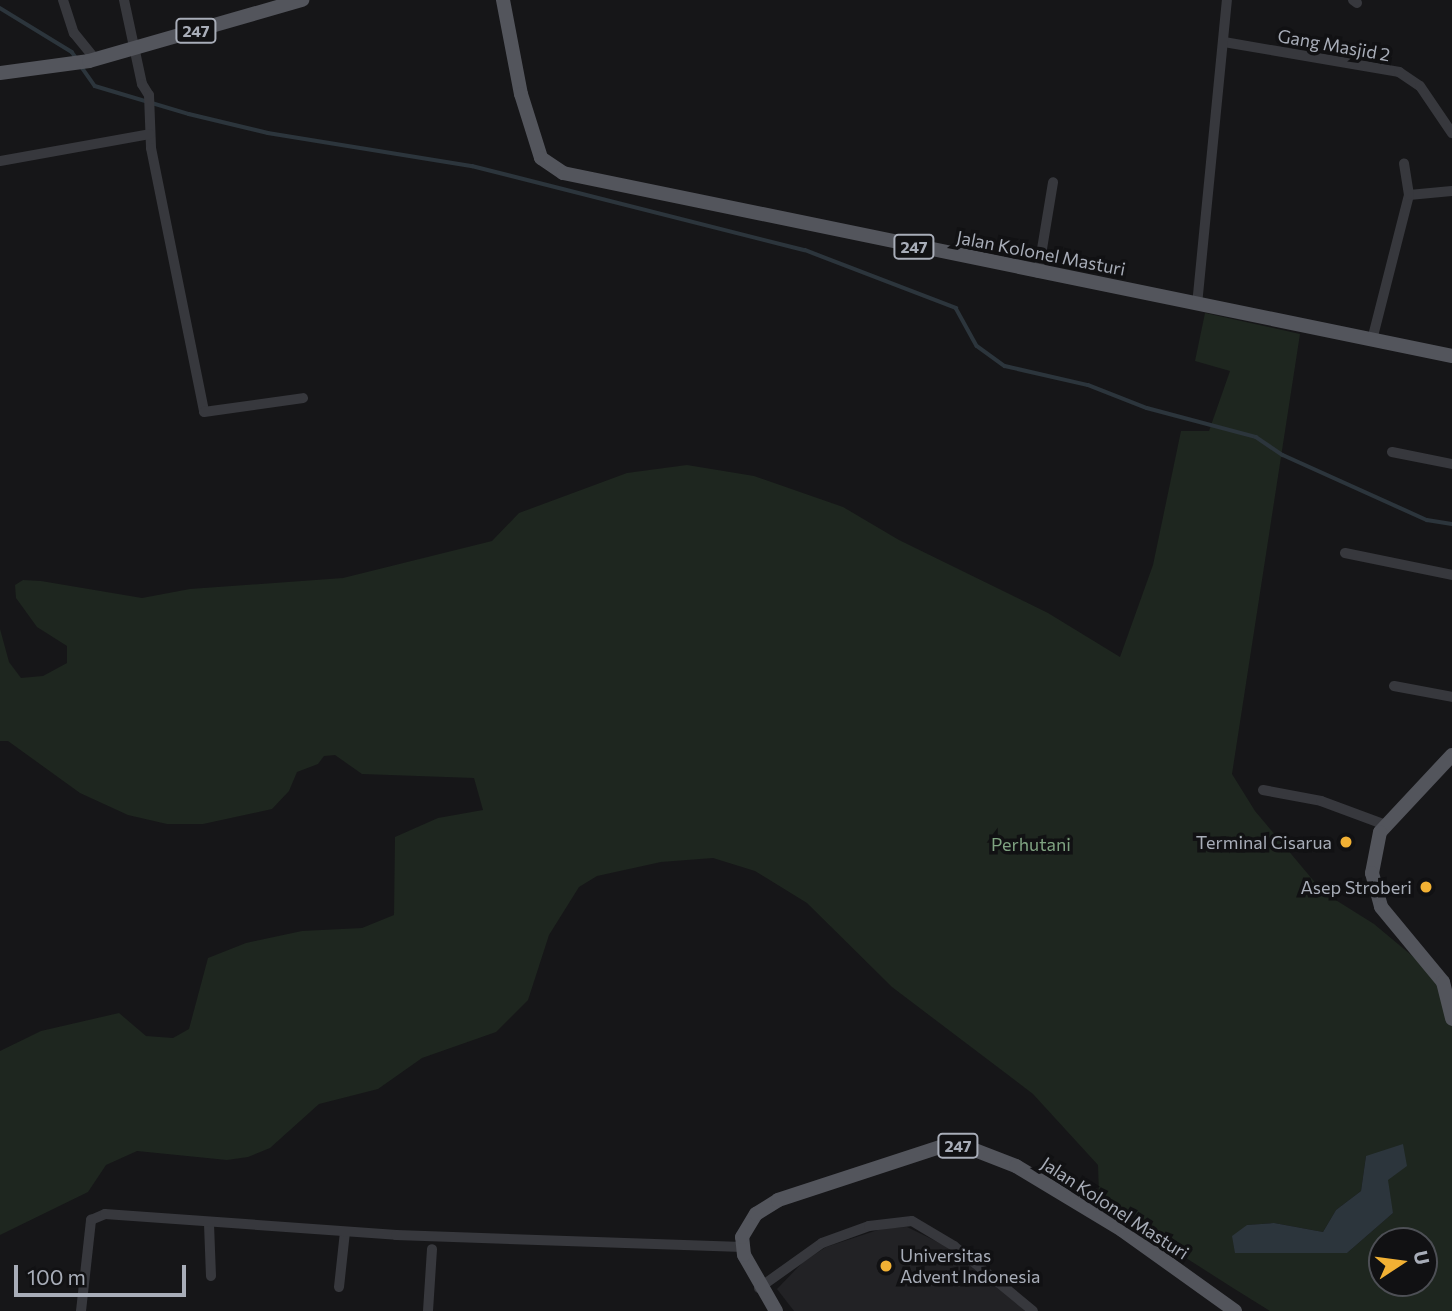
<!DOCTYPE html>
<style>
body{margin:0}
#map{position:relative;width:1452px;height:1311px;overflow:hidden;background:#161618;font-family:Commissioner,sans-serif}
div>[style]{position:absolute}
.built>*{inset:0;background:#222225}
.green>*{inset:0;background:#1e261f}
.water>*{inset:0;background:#2c353c}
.stream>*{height:3.5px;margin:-1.75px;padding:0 1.75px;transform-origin:1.75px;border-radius:1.75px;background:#2c353c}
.minor>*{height:10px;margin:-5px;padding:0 5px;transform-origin:5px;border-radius:5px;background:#37383d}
.primary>*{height:14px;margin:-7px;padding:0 7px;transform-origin:7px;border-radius:7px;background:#53555c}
.dots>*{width:19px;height:19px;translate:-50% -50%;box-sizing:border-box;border:4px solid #111113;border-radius:50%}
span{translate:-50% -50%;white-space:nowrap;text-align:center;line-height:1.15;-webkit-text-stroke:7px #111113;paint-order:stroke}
.shield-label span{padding:2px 5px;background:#111113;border:2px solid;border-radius:5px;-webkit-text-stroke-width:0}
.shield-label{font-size:16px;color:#a8adb8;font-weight:700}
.street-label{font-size:18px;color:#a8adb8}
.poi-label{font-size:18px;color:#a8adb8}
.right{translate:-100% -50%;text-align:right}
.left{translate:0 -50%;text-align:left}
.park-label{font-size:18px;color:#7fa381}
.north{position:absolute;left:1368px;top:1227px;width:70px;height:70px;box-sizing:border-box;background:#111113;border:2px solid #4d4f55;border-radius:50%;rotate:77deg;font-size:19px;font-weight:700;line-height:28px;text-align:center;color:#a8adb8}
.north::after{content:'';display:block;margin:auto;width:24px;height:32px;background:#f2b134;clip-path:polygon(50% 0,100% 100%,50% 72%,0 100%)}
.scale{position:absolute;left:14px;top:1265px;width:172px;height:32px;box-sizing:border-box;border:4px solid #a8adb8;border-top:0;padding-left:9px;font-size:21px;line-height:24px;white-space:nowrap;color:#a8adb8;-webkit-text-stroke:5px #111113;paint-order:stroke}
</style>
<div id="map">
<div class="built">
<i style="clip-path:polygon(907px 1227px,946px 1246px,1027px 1311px,794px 1311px,777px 1289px,803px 1262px,826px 1247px,884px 1228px)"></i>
</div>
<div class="green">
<i style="clip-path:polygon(evenodd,1205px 313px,1300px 334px,1232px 774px,1255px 811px,1323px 892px,1374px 924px,1452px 989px,1452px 1311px,1270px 1311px,1233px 1288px,1136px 1226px,1099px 1195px,1098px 1165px,1033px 1094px,892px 987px,807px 903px,755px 871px,713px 858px,661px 862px,597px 876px,579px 887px,549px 935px,528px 1000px,496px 1032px,422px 1058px,378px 1089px,319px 1104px,270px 1148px,248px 1157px,227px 1160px,137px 1151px,106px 1165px,88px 1192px,0 1235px,0 1051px,41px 1031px,119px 1013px,146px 1036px,173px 1038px,189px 1029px,208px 958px,246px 943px,302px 931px,362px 928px,394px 915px,395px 837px,438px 818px,483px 810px,474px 778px,362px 774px,335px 755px,324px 756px,318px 764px,297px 772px,289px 791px,272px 809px,203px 824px,167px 824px,128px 815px,80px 793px,8px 741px,0 741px,0 629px,9px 662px,21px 678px,43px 676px,67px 663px,67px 646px,37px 627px,16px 598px,15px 585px,23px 580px,41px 581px,142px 598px,190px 589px,343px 578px,492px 541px,519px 513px,627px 473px,687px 465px,754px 476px,843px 507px,899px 540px,1048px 613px,1120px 657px,1153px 565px,1181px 431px,1209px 431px,1230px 371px,1195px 361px,1205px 313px,1366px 1156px,1393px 1213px,1347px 1253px,1236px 1253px,1247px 1225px,1274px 1223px,1323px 1232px,1336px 1210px,1361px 1191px,1366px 1156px,1205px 313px,1382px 1241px,1424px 1241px,1424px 1283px,1382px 1283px,1382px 1241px)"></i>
</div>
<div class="water">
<i style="clip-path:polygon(1403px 1144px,1407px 1166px,1388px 1180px,1393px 1213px,1347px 1253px,1235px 1253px,1232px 1236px,1247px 1225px,1274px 1223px,1323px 1232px,1336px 1210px,1361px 1191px,1366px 1156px)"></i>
</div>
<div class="stream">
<i style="left:0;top:8px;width:84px;rotate:31.4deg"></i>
<i style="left:72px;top:52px;width:9px;rotate:54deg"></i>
<i style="left:81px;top:66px;width:24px;rotate:55deg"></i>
<i style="left:95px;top:86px;width:98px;rotate:16.6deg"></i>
<i style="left:189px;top:114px;width:81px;rotate:13.5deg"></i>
<i style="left:268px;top:133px;width:207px;rotate:9.2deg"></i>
<i style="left:472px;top:166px;width:343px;rotate:14.2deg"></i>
<i style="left:805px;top:250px;width:162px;rotate:21deg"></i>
<i style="left:956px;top:308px;width:43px;rotate:61.1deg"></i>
<i style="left:977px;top:346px;width:34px;rotate:36deg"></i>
<i style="left:1005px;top:366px;width:85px;rotate:12.9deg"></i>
<i style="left:1088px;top:385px;width:63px;rotate:21.3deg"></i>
<i style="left:1147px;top:408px;width:113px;rotate:14.9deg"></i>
<i style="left:1256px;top:437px;width:32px;rotate:34deg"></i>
<i style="left:1283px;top:455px;width:158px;rotate:24.3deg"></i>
<i style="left:1427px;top:520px;width:25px;rotate:9deg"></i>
</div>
<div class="minor">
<i style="left:63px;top:0;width:35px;rotate:72deg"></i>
<i style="left:74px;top:33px;width:35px;rotate:51deg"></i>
<i style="left:124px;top:0;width:86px;rotate:77.9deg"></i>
<i style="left:142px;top:84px;width:13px;rotate:58deg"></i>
<i style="left:149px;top:95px;width:53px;rotate:87.8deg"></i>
<i style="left:151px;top:148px;width:269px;rotate:78.6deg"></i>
<i style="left:204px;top:412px;width:100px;rotate:-8deg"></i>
<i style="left:1353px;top:0;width:5px;rotate:37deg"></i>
<i style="left:1224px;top:42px;width:178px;rotate:9.7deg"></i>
<i style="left:1399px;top:72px;width:25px;rotate:34deg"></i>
<i style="left:1420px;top:86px;width:57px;rotate:55.8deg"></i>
<i style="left:0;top:161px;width:152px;rotate:-10.2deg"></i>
<i style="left:1409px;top:195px;width:43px;rotate:-5.3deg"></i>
<i style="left:1038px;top:273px;width:92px;rotate:-80.6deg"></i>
<i style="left:1197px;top:305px;width:306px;rotate:-84.4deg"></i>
<i style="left:1372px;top:340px;width:150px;rotate:-75.7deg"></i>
<i style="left:1409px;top:195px;width:32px;rotate:-99deg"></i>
<i style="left:1392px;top:452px;width:61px;rotate:11.3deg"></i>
<i style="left:1345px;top:553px;width:109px;rotate:11.6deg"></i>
<i style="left:1394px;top:686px;width:59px;rotate:10.7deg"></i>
<i style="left:1263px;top:790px;width:59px;rotate:10.7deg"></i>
<i style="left:1321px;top:801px;width:69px;rotate:20.3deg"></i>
<i style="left:209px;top:1224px;width:52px;rotate:87.8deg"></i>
<i style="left:339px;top:1287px;width:55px;rotate:-83.8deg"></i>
<i style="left:759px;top:1288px;width:77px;rotate:-35.5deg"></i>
<i style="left:822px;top:1243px;width:50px;rotate:-19.9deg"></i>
<i style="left:869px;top:1226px;width:43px;rotate:-6.6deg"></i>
<i style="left:912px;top:1221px;width:49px;rotate:30.8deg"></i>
<i style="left:954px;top:1246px;width:102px;rotate:39.4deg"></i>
<i style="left:81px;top:1311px;width:92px;rotate:-83.7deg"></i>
<i style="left:91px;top:1220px;width:15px;rotate:-23deg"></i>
<i style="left:105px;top:1214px;width:292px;rotate:4.1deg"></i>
<i style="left:396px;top:1235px;width:347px;rotate:2deg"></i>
<i style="left:428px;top:1311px;width:62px;rotate:-86.3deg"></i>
</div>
<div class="primary">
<i style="left:503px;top:0;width:96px;rotate:79.2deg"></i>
<i style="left:521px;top:94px;width:67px;rotate:72.6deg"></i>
<i style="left:541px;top:158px;width:27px;rotate:34deg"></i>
<i style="left:563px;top:173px;width:908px;rotate:11.63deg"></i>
<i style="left:0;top:73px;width:90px;rotate:-7.7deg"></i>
<i style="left:89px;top:61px;width:222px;rotate:-16deg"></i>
<i style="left:1452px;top:755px;width:105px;rotate:133.1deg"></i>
<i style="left:1380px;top:832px;width:42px;rotate:101deg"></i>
<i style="left:1372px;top:873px;width:35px;rotate:75deg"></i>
<i style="left:1381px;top:907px;width:97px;rotate:50.4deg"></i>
<i style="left:1443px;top:982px;width:38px;rotate:76deg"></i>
<i style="left:776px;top:1311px;width:64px;rotate:-119.7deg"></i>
<i style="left:744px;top:1255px;width:18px;rotate:-96deg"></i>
<i style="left:742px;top:1237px;width:27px;rotate:-59deg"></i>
<i style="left:756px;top:1214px;width:26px;rotate:-32deg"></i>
<i style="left:778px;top:1200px;width:174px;rotate:-18.1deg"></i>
<i style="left:943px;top:1146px;width:24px;rotate:2deg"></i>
<i style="left:967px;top:1147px;width:53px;rotate:21.2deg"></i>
<i style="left:1016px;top:1166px;width:124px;rotate:31.1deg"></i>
<i style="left:1122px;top:1230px;width:139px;rotate:35.6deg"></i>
</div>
<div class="dots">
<i style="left:1346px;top:842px;background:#f2b134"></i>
<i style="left:1426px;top:887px;background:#f2b134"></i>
<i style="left:886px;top:1266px;background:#f2b134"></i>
</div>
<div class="shield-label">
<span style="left:196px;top:31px">247</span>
<span style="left:914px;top:247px">247</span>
<span style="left:958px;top:1146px">247</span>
</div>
<div class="street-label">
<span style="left:1334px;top:45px;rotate:10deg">Gang Masjid 2</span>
<span style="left:1041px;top:253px;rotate:11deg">Jalan Kolonel Masturi</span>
<span style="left:1115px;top:1208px;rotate:33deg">Jalan Kolonel Masturi</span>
</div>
<div class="poi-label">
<span class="right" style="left:1332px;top:842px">Terminal Cisarua</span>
<span class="right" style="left:1412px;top:887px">Asep Stroberi</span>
<span class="left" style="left:900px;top:1266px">Universitas<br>Advent Indonesia</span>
</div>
<div class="park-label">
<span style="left:1031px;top:844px">Perhutani</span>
</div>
<div class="north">U</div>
<div class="scale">100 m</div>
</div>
